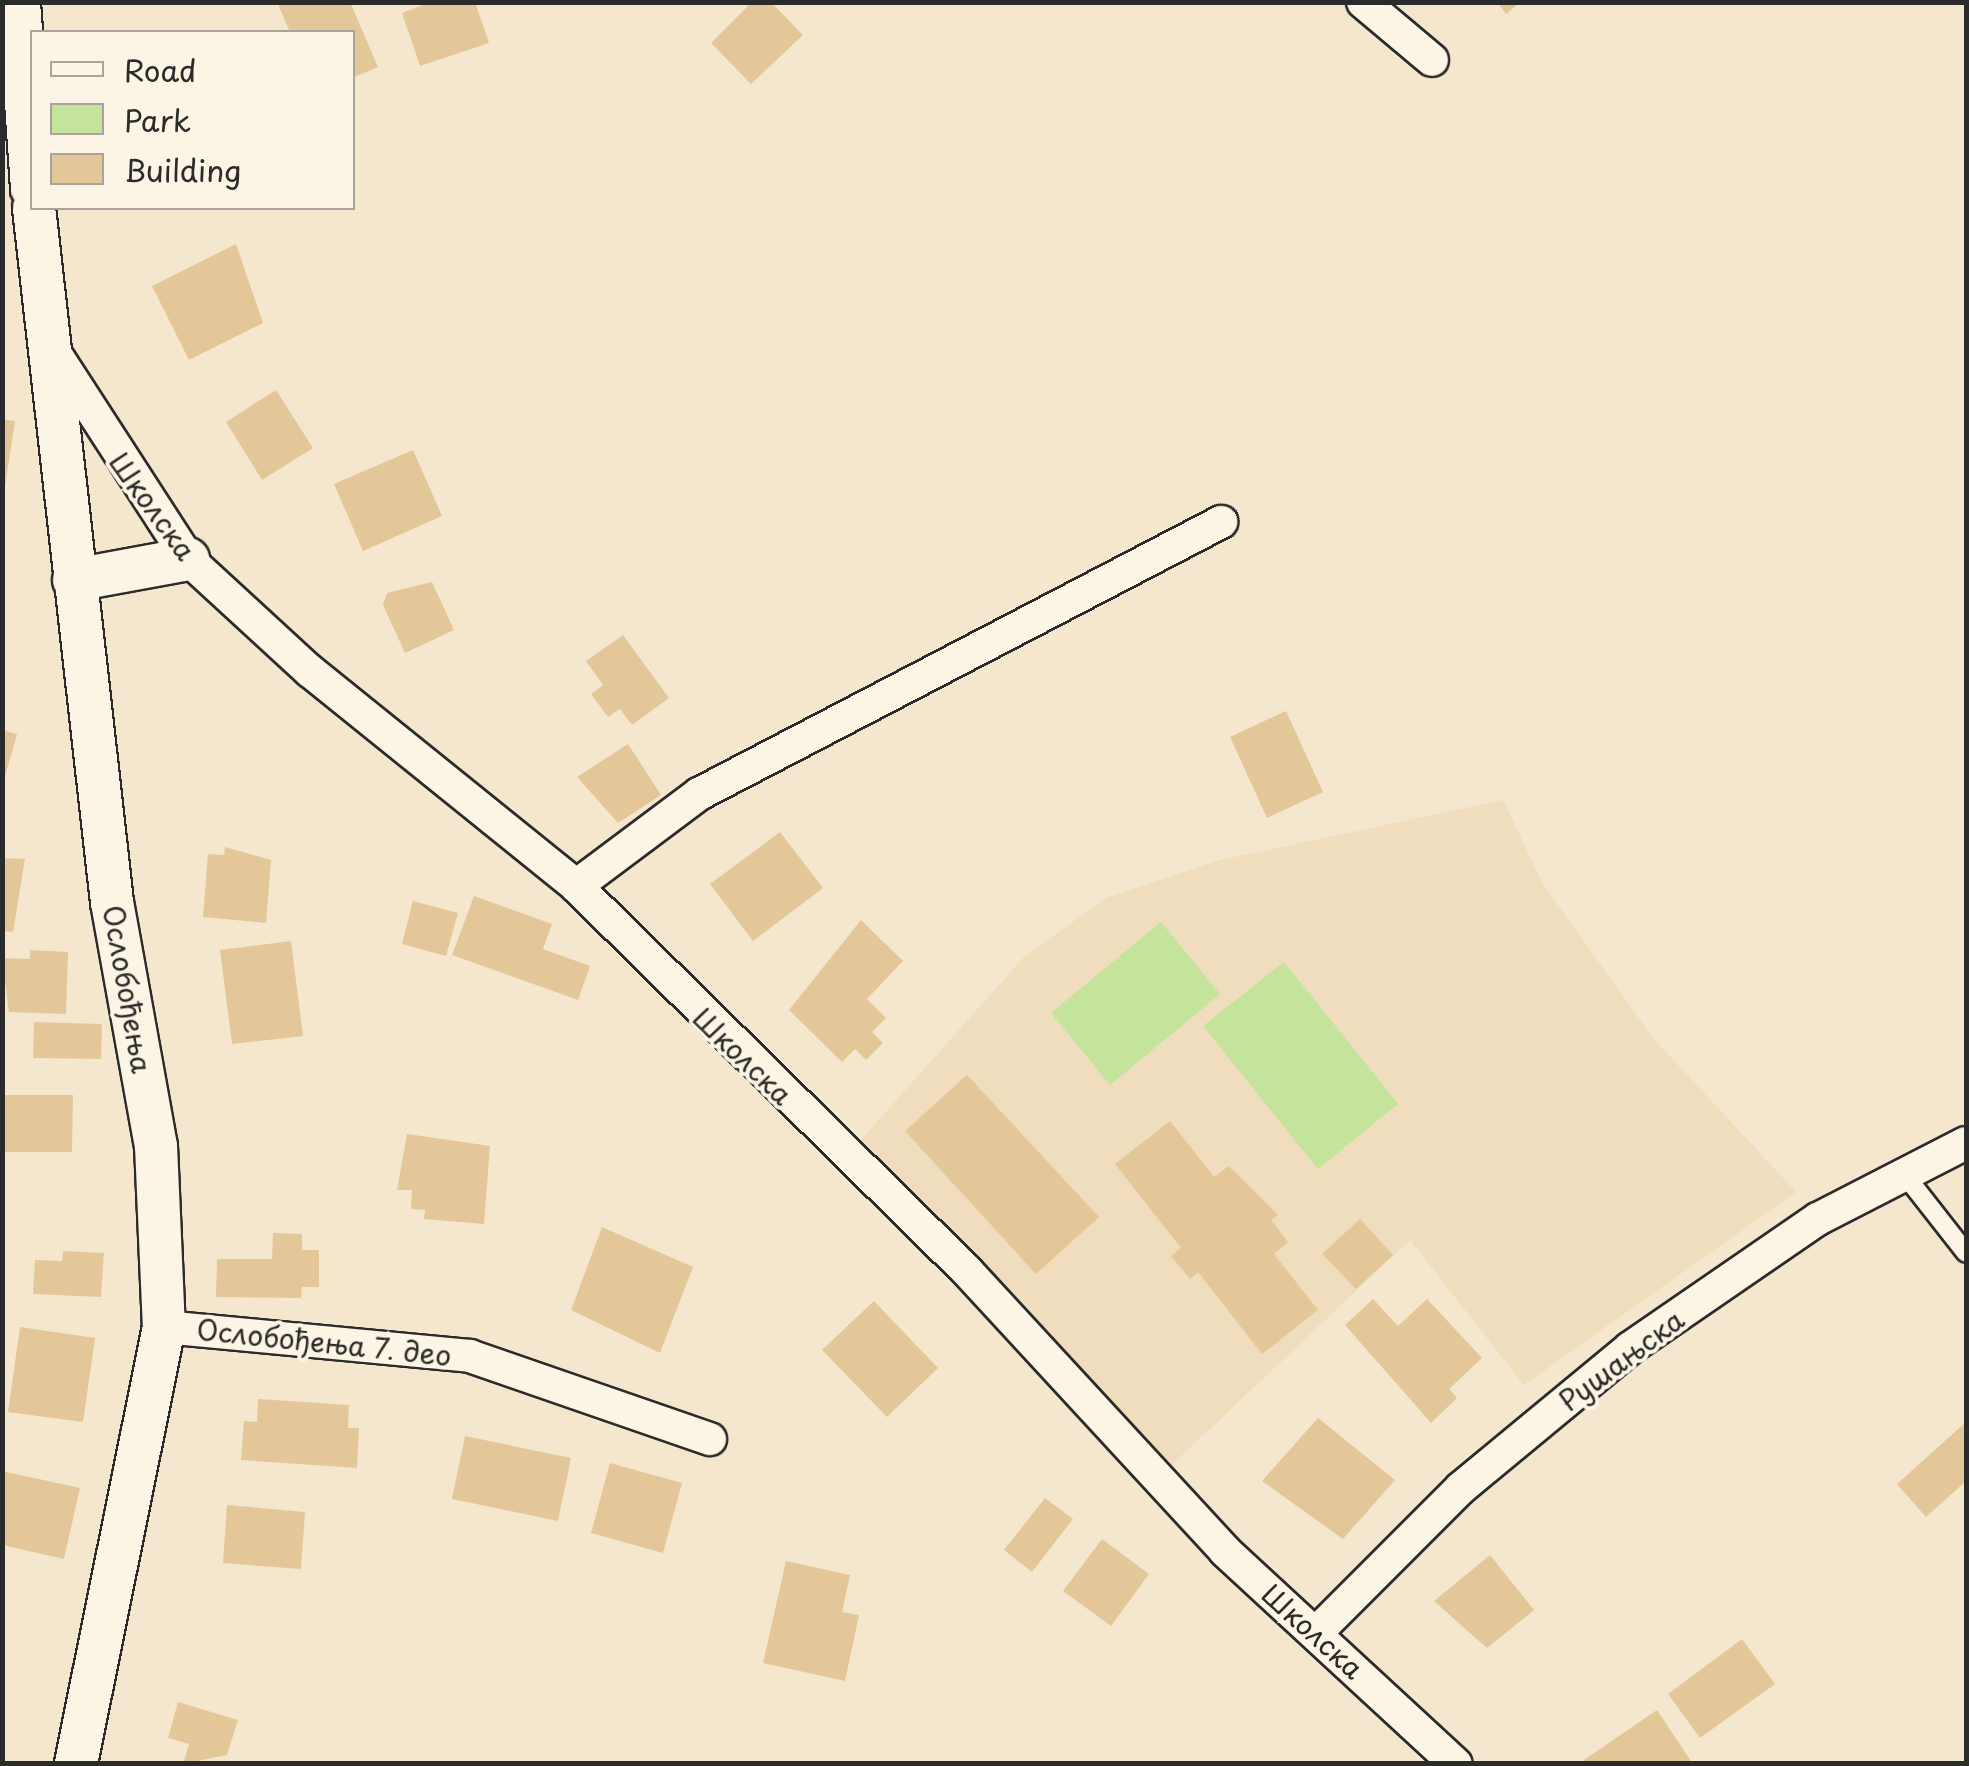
<!DOCTYPE html>
<meta charset="utf-8">
<style>
body{margin:0}
#map{position:relative;width:1969px;height:1766px;overflow:hidden;background:#f4e7ce;font-family:"Playpen Sans",sans-serif}
div>[style]{position:absolute}
.built>*{inset:0;background:#efddbe}
.green>*{inset:0;background:#c4e49c}
.building>*{inset:0;background:#e3c798}
.roads{filter:drop-shadow(2px 0 #2b2b2b) drop-shadow(-2px 0 #2b2b2b) drop-shadow(0 2px #2b2b2b) drop-shadow(0 -2px #2b2b2b)}
.service>*{height:18px;margin:-9px;padding:0 9px;transform-origin:9px;border-radius:9px;background:#fcf5e5}
.minor>*{height:32px;margin:-16px;padding:0 16px;transform-origin:16px;border-radius:16px;background:#fcf5e5}
.tertiary>*{height:42px;margin:-21px;padding:0 21px;transform-origin:21px;border-radius:21px;background:#fcf5e5}
span{translate:-50% -50%;white-space:nowrap;text-align:center;line-height:1.15;-webkit-text-stroke:8px #fcf5e5;paint-order:stroke}
.street-label{font-size:28px;color:#2b2b2b}
.frame{position:absolute;inset:0;border:5px solid #2b2b2b;pointer-events:none}
.legend{position:absolute;left:30px;top:30px;width:325px;height:180px;box-sizing:border-box;background:#fcf5e5;border:2px solid #a8a49b;margin:0;padding:12px 18px;list-style:none;font-size:30px;color:#2b2b2b}
.legend li{display:flex;align-items:center;gap:20px;height:50px}
.legend b{width:50px;border:2px solid #a8a49b}
</style>
<div id="map">
<div class="built">
<i style="clip-path:polygon(1503px 800px,1543px 884px,1653px 1038px,1796px 1192px,1524px 1385px,1410px 1240px,1161px 1475px,858px 1143px,1024px 957px,1106px 898px,1220px 860px)"></i>
</div>
<div class="green">
<i style="clip-path:polygon(1161px 922px,1220px 994px,1110px 1085px,1051px 1013px)"></i>
<i style="clip-path:polygon(1284px 962px,1398px 1104px,1318px 1169px,1203px 1026px)"></i>
</div>
<div class="building">
<i style="clip-path:polygon(277px 2px,350px 2px,378px 67px,352px 78px,352px 32px,290px 32px)"></i>
<i style="clip-path:polygon(431px 2px,475px 2px,489px 43px,420px 66px,402px 13px)"></i>
<i style="clip-path:polygon(752px 2px,771px 2px,803px 35px,751px 84px,711px 43px)"></i>
<i style="clip-path:polygon(1497px 2px,1521px 2px,1506px 14px)"></i>
<i style="clip-path:polygon(236px 244px,263px 323px,189px 360px,152px 286px)"></i>
<i style="clip-path:polygon(276px 390px,313px 448px,262px 480px,226px 422px)"></i>
<i style="clip-path:polygon(2px 419px,15px 421px,5px 487px,2px 487px)"></i>
<i style="clip-path:polygon(413px 450px,442px 516px,363px 551px,334px 484px)"></i>
<i style="clip-path:polygon(432px 582px,454px 630px,405px 653px,383px 605px,387px 593px)"></i>
<i style="clip-path:polygon(623px 635px,669px 698px,632px 725px,620px 709px,608px 717px,591px 694px,603px 685px,586px 661px)"></i>
<i style="clip-path:polygon(1286px 711px,1323px 792px,1267px 818px,1230px 737px)"></i>
<i style="clip-path:polygon(2px 730px,17px 734px,4px 780px,2px 779px)"></i>
<i style="clip-path:polygon(628px 744px,661px 795px,618px 823px,577px 777px)"></i>
<i style="clip-path:polygon(780px 832px,823px 888px,753px 941px,710px 884px)"></i>
<i style="clip-path:polygon(225px 847px,271px 860px,266px 923px,203px 917px,208px 854px,224px 855px)"></i>
<i style="clip-path:polygon(2px 858px,25px 859px,13px 932px,2px 931px)"></i>
<i style="clip-path:polygon(474px 896px,552px 924px,543px 949px,590px 966px,578px 1000px,452px 955px)"></i>
<i style="clip-path:polygon(413px 901px,458px 913px,446px 956px,402px 944px)"></i>
<i style="clip-path:polygon(861px 920px,903px 961px,867px 999px,886px 1018px,872px 1032px,883px 1043px,866px 1060px,855px 1049px,842px 1062px,789px 1010px)"></i>
<i style="clip-path:polygon(291px 941px,303px 1036px,232px 1044px,220px 950px)"></i>
<i style="clip-path:polygon(30px 950px,68px 952px,66px 1014px,9px 1012px,2px 958px,30px 959px)"></i>
<i style="clip-path:polygon(34px 1022px,102px 1024px,101px 1059px,33px 1058px)"></i>
<i style="clip-path:polygon(967px 1075px,1099px 1217px,1036px 1274px,905px 1131px)"></i>
<i style="clip-path:polygon(2px 1095px,73px 1095px,72px 1152px,2px 1152px)"></i>
<i style="clip-path:polygon(1170px 1121px,1214px 1177px,1229px 1166px,1278px 1215px,1271px 1220px,1288px 1242px,1274px 1254px,1318px 1310px,1262px 1354px,1198px 1272px,1190px 1279px,1171px 1256px,1181px 1248px,1115px 1164px)"></i>
<i style="clip-path:polygon(407px 1134px,490px 1146px,484px 1224px,424px 1219px,425px 1210px,411px 1209px,412px 1190px,397px 1190px)"></i>
<i style="clip-path:polygon(1360px 1219px,1393px 1255px,1356px 1289px,1322px 1254px)"></i>
<i style="clip-path:polygon(602px 1227px,693px 1267px,660px 1353px,571px 1310px)"></i>
<i style="clip-path:polygon(273px 1233px,302px 1234px,302px 1250px,319px 1250px,319px 1287px,302px 1287px,301px 1298px,216px 1297px,217px 1259px,272px 1259px)"></i>
<i style="clip-path:polygon(63px 1251px,104px 1253px,101px 1297px,33px 1294px,35px 1260px,62px 1261px)"></i>
<i style="clip-path:polygon(1373px 1299px,1398px 1326px,1427px 1299px,1482px 1358px,1449px 1389px,1457px 1398px,1431px 1423px,1345px 1325px)"></i>
<i style="clip-path:polygon(874px 1301px,938px 1368px,887px 1417px,822px 1350px)"></i>
<i style="clip-path:polygon(20px 1327px,95px 1338px,83px 1422px,8px 1412px)"></i>
<i style="clip-path:polygon(258px 1399px,349px 1405px,348px 1428px,359px 1428px,357px 1468px,241px 1460px,244px 1421px,257px 1422px)"></i>
<i style="clip-path:polygon(1318px 1418px,1395px 1480px,1343px 1539px,1262px 1481px)"></i>
<i style="clip-path:polygon(1966px 1422px,1966px 1481px,1926px 1517px,1897px 1484px)"></i>
<i style="clip-path:polygon(465px 1436px,571px 1458px,558px 1521px,452px 1499px)"></i>
<i style="clip-path:polygon(610px 1463px,682px 1483px,663px 1553px,591px 1533px)"></i>
<i style="clip-path:polygon(2px 1471px,80px 1488px,64px 1559px,2px 1545px)"></i>
<i style="clip-path:polygon(1045px 1498px,1073px 1519px,1032px 1572px,1004px 1550px)"></i>
<i style="clip-path:polygon(227px 1505px,305px 1512px,301px 1569px,223px 1563px)"></i>
<i style="clip-path:polygon(1102px 1539px,1149px 1574px,1111px 1626px,1063px 1591px)"></i>
<i style="clip-path:polygon(1490px 1555px,1534px 1610px,1487px 1648px,1434px 1601px)"></i>
<i style="clip-path:polygon(786px 1561px,850px 1575px,842px 1612px,859px 1615px,845px 1681px,763px 1663px)"></i>
<i style="clip-path:polygon(1742px 1639px,1775px 1684px,1700px 1738px,1668px 1694px)"></i>
<i style="clip-path:polygon(178px 1702px,238px 1720px,227px 1755px,183px 1764px,189px 1744px,168px 1738px)"></i>
<i style="clip-path:polygon(1657px 1710px,1693px 1764px,1578px 1764px)"></i>
</div>
<div class="roads">
<div class="service">
<i style="left:1901px;top:1170px;width:105px;rotate:51.9deg"></i>
</div>
<div class="minor">
<i style="left:1363px;top:2px;width:90px;rotate:40deg"></i>
<i style="left:53px;top:350px;width:249px;rotate:57.1deg"></i>
<i style="left:188px;top:559px;width:166px;rotate:42.6deg"></i>
<i style="left:310px;top:671px;width:342px;rotate:38.9deg"></i>
<i style="left:576px;top:886px;width:549px;rotate:44.56deg"></i>
<i style="left:967px;top:1271px;width:381px;rotate:47.3deg"></i>
<i style="left:1225px;top:1551px;width:314px;rotate:42.7deg"></i>
<i style="left:576px;top:886px;width:154px;rotate:-36.8deg"></i>
<i style="left:699px;top:794px;width:589px;rotate:-27.52deg"></i>
<i style="left:164px;top:1327px;width:307px;rotate:5.4deg"></i>
<i style="left:470px;top:1356px;width:254px;rotate:19.1deg"></i>
<i style="left:1316px;top:1633px;width:205px;rotate:-45deg"></i>
<i style="left:1461px;top:1488px;width:219px;rotate:-39.6deg"></i>
<i style="left:1630px;top:1348px;width:228px;rotate:-34.5deg"></i>
<i style="left:1818px;top:1219px;width:166px;rotate:-27.2deg"></i>
</div>
<div class="tertiary">
<i style="left:19px;top:2px;width:187px;rotate:86deg"></i>
<i style="left:34px;top:208px;width:698px;rotate:83.59deg"></i>
<i style="left:112px;top:902px;width:248px;rotate:79.8deg"></i>
<i style="left:156px;top:1146px;width:181px;rotate:87.5deg"></i>
<i style="left:164px;top:1327px;width:446px;rotate:101.4deg"></i>
<i style="left:74px;top:580px;width:116px;rotate:-10.4deg"></i>
</div>
</div>
<div class="street-label">
<span style="left:153px;top:506px;rotate:54deg">Школска</span>
<span style="left:128px;top:989px;rotate:80deg">Ослобођења</span>
<span style="left:743px;top:1056px;rotate:44deg">Школска</span>
<span style="left:324px;top:1342px;rotate:6deg">Ослобођења 7. део</span>
<span style="left:1621px;top:1360px;rotate:-37deg">Рушањска</span>
<span style="left:1313px;top:1631px;rotate:42deg">Школска</span>
</div>
<div class="frame"></div>
<ul class="legend">
<li><b style="height:12px;background:#fcf5e5"></b>Road</li>
<li><b style="height:28px;background:#c4e49c"></b>Park</li>
<li><b style="height:28px;background:#e3c798"></b>Building</li>
</ul>
</div>
